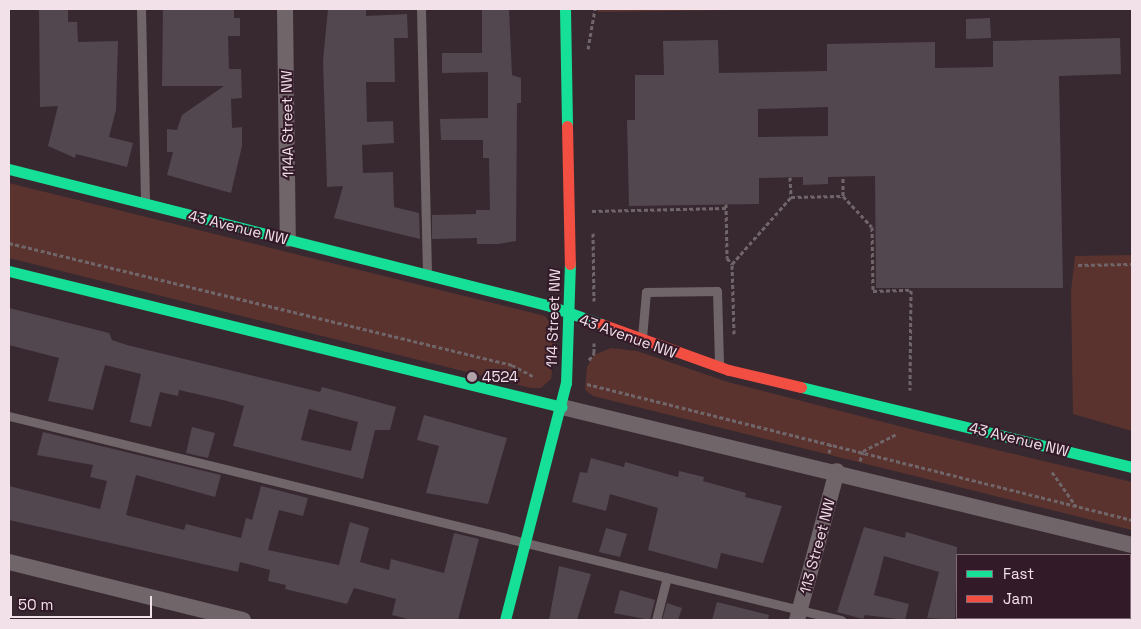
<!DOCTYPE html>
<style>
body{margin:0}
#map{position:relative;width:1141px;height:629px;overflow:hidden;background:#382931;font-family:"Space Grotesk",sans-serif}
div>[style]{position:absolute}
.green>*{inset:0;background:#5a332e}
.building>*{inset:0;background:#52464f}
.path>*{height:3px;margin-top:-1.5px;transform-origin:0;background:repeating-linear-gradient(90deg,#70666a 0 4px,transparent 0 6.5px)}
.lane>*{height:9px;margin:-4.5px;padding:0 4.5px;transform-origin:4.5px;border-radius:4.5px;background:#706568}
.street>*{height:16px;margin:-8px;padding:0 8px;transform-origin:8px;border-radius:8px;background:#706568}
.fast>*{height:11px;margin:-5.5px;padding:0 5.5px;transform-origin:5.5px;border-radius:5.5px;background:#16e098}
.jam>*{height:11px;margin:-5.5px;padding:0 5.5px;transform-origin:5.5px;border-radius:5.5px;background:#f24e42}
.dots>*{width:14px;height:14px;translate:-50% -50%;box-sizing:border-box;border:2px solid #331a28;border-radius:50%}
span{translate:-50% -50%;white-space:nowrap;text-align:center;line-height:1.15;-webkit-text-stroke:4px #331a28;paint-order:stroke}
.street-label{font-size:15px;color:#f3e1ea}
.poi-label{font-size:15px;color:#f3e1ea}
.left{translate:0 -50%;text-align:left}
.frame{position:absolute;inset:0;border:10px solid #f3e1ea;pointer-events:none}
.legend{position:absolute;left:956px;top:554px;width:175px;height:65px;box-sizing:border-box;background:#331a28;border:1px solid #806a76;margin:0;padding:6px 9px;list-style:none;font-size:15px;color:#f3e1ea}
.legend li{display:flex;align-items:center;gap:10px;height:25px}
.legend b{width:25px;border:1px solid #806a76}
.scale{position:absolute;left:10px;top:596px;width:142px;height:22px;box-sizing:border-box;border:2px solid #f3e1ea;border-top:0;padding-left:6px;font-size:15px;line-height:18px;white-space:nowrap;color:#f3e1ea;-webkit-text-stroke:4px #331a28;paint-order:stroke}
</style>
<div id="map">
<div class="green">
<i style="clip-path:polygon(597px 9px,796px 9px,598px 12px)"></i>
<i style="clip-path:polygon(9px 183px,545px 316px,557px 332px,551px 379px,541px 388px,531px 388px,9px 258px)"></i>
<i style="clip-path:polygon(1132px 255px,1132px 431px,1073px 414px,1071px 292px,1075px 256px)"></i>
<i style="clip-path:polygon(611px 348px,637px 351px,728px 382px,926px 433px,1132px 482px,1132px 530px,593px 396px,585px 390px,587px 367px,594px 355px)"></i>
</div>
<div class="building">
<i style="clip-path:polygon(39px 9px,68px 9px,68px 22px,77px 22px,78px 42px,118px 41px,116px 110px,109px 137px,133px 143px,127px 167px,76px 154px,75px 158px,48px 146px,58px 106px,40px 107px)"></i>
<i style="clip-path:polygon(163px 9px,234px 9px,234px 18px,240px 18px,240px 36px,228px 36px,229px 69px,241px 69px,242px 98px,231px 99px,232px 128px,242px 127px,242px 146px,231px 193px,167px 175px,173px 152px,167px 152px,167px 129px,177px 130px,182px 115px,224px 86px,162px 86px)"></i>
<i style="clip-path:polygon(328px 9px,366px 9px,366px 16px,407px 14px,408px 38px,394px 38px,395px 82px,366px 82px,367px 122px,393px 121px,394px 143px,362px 145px,363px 173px,393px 172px,394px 207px,419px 213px,420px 239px,334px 218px,343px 186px,327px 187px,323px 60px)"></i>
<i style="clip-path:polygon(482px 9px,509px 9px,512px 75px,521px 78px,521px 103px,517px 103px,516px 241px,498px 244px,477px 244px,477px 238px,432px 239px,432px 215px,476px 214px,476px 210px,490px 210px,489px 158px,483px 158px,483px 140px,441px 140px,440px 119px,488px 118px,488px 72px,442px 73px,442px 53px,482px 53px)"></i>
<i style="clip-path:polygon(990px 18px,991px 38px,966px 39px,966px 19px)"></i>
<i style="clip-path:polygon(evenodd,1120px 38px,1121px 74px,1059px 76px,1063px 288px,876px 288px,875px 176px,828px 177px,828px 184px,803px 185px,803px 177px,759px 178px,759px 204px,629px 206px,627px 120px,635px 120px,635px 75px,664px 75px,663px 41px,718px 40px,719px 73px,827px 71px,827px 44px,935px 42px,935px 68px,993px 67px,993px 41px,1120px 38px,828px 107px,828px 136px,758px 137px,758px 109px,828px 107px)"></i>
<i style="clip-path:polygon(evenodd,9px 308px,109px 333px,112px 340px,127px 345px,320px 392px,322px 387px,396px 407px,390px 430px,375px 430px,363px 479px,233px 446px,244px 406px,227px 401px,179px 390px,178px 396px,160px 392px,151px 427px,130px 422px,141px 374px,105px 365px,93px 410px,48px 401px,59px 358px,9px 345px,9px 308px,309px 409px,358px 422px,351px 451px,301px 440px,309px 409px)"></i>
<i style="clip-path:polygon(424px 415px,507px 438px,488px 504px,426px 493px,439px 446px,417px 440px)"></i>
<i style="clip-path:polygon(192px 427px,215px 433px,208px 458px,186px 453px)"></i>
<i style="clip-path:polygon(43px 432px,221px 475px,215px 497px,136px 475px,126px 515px,184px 530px,186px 524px,241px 538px,246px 518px,252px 520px,261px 486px,308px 498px,303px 516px,279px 510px,268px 550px,339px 565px,350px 522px,369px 528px,360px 562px,389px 570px,391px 559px,444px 573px,454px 533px,479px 539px,458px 620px,412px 620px,392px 615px,396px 599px,354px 588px,347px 604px,285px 589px,286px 585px,268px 581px,270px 570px,240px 562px,238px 572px,9px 520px,9px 486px,100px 509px,107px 481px,90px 477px,93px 465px,37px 455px)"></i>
<i style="clip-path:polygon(591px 458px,624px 467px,625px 462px,678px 477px,679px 471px,704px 477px,703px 481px,746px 493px,745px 497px,782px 506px,763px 563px,721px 553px,717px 569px,648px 550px,658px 508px,610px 494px,606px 511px,572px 502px,580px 472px,587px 473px)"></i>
<i style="clip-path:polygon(864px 527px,905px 538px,906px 532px,957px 547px,955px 620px,927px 618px,939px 572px,884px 556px,874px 595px,909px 604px,905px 620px,865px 615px,863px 619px,837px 612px)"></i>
<i style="clip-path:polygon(606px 528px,627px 534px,620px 557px,599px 552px)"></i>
<i style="clip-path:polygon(559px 566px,591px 574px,577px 620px,549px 620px)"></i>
<i style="clip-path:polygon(620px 590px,655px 600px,650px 620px,614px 613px)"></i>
<i style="clip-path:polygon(717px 602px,769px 615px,768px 620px,712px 620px)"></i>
<i style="clip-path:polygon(667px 603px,682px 608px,678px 620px,662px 620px)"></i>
</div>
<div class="path">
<i style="left:588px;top:49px;width:41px;rotate:-80.1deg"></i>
<i style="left:790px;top:177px;width:20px;rotate:87deg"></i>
<i style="left:791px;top:197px;width:52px;rotate:-1.1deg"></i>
<i style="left:843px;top:196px;width:19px;rotate:-90deg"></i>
<i style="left:843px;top:196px;width:42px;rotate:46.9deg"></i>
<i style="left:872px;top:227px;width:64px;rotate:89.1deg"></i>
<i style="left:873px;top:291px;width:38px;rotate:-2deg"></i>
<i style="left:911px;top:290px;width:100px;rotate:90.6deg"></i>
<i style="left:726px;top:204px;width:54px;rotate:88.9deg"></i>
<i style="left:727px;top:258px;width:8px;rotate:50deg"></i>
<i style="left:592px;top:211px;width:134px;rotate:-1.3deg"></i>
<i style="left:593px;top:233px;width:68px;rotate:89.2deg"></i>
<i style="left:9px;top:243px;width:518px;rotate:13.63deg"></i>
<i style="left:512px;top:365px;width:26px;rotate:28deg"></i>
<i style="left:1078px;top:265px;width:54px;rotate:-1.1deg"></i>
<i style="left:734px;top:334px;width:70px;rotate:-91.6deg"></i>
<i style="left:732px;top:264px;width:89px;rotate:-48.6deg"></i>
<i style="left:589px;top:360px;width:9px;rotate:-54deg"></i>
<i style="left:594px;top:353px;width:10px;rotate:-90deg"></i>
<i style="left:587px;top:384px;width:562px;rotate:14.01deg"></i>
<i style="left:829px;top:453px;width:9px;rotate:-77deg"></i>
<i style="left:860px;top:461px;width:10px;rotate:-73deg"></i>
<i style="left:863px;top:451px;width:39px;rotate:-27deg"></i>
<i style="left:1052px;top:472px;width:42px;rotate:54.8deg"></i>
</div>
<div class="lane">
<i style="left:141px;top:9px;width:192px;rotate:88.8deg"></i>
<i style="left:421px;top:9px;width:265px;rotate:88.7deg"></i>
<i style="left:642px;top:337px;width:45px;rotate:-84.9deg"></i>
<i style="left:646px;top:292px;width:71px;rotate:-0.8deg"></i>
<i style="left:717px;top:291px;width:73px;rotate:88.4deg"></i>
<i style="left:9px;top:416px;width:857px;rotate:13.78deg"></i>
<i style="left:656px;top:620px;width:44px;rotate:-75.7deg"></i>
</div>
<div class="street">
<i style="left:285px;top:9px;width:230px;rotate:89.3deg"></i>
<i style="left:562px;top:407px;width:586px;rotate:13.61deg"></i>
<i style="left:9px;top:562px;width:241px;rotate:13.9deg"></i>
<i style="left:797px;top:620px;width:154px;rotate:-75deg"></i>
</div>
<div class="fast">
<i style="left:565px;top:9px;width:117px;rotate:89deg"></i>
<i style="left:9px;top:169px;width:555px;rotate:14.19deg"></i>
<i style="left:547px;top:305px;width:57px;rotate:19.4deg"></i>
<i style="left:9px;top:271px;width:569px;rotate:13.82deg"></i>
<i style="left:801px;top:387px;width:341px;rotate:13.6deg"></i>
<i style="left:505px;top:620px;width:245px;rotate:-75.6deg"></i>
<i style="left:566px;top:383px;width:119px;rotate:-88.1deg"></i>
</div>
<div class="jam">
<i style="left:567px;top:126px;width:138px;rotate:88.8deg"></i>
<i style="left:601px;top:324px;width:136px;rotate:19.8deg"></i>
<i style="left:729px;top:370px;width:74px;rotate:13.3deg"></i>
</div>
<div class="dots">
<i style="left:472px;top:377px;background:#b2a1a9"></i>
</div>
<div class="street-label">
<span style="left:287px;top:124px;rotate:-91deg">114A Street NW</span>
<span style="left:238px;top:227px;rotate:14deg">43 Avenue NW</span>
<span style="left:553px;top:318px;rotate:-88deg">114 Street NW</span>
<span style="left:628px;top:336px;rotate:20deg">43 Avenue NW</span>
<span style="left:1019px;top:439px;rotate:14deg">43 Avenue NW</span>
<span style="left:817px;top:546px;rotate:-75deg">113 Street NW</span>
</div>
<div class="poi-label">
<span class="left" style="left:482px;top:377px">4524</span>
</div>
<div class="frame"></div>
<ul class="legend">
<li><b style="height:6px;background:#16e098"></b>Fast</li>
<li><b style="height:6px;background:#f24e42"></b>Jam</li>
</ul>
<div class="scale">50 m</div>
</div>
